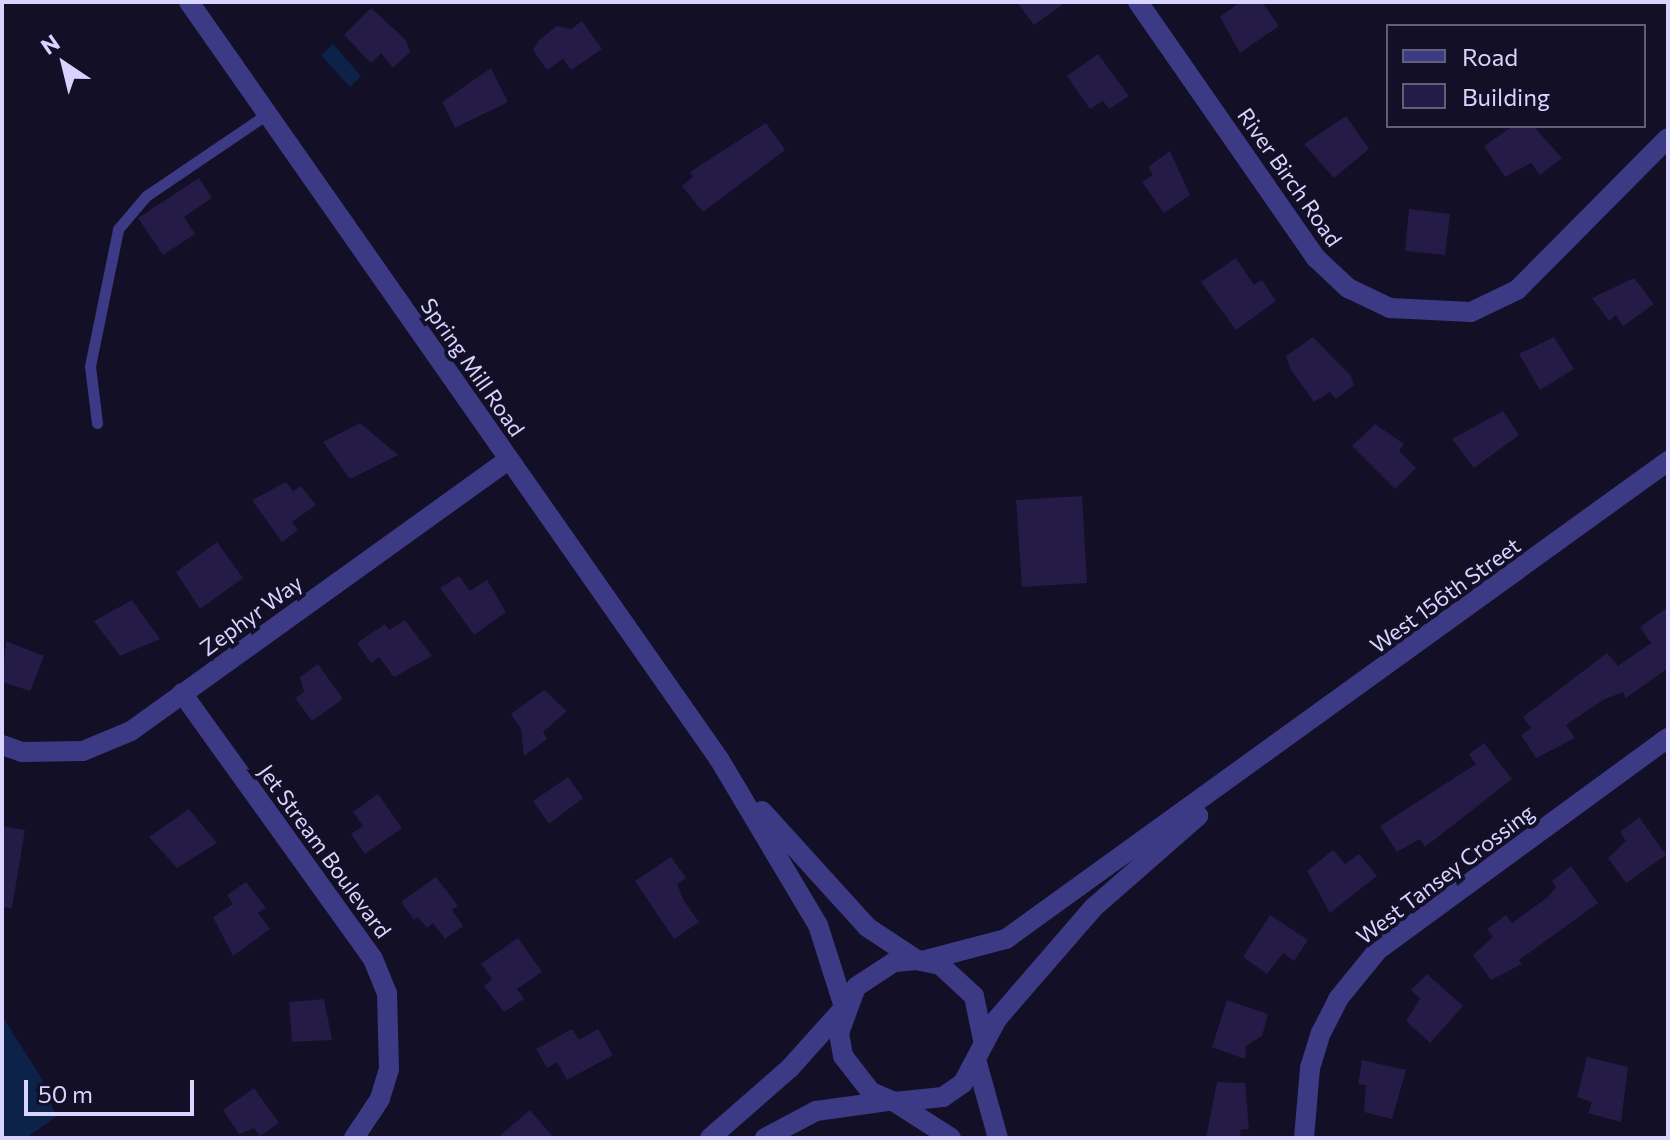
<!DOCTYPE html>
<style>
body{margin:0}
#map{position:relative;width:1670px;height:1140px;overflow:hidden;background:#130f26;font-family:Commissioner,sans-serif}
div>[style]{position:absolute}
.water>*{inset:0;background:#0c2248}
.building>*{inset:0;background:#241b47}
.service>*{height:11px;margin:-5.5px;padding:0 5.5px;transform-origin:5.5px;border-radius:5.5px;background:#3d3a85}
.minor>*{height:20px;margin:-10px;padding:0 10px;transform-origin:10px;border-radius:10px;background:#3d3a85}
.tertiary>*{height:20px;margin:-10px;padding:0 10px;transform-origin:10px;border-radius:10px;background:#3d3a85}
span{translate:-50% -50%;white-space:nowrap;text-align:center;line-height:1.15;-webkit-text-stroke:8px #130f26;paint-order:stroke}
.street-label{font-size:22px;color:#d9d4ff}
.frame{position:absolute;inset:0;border:4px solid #d9d4ff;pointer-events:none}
.legend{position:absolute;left:1386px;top:24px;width:260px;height:104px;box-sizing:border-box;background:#130f26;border:2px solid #625e7d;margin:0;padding:10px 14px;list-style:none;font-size:24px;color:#d9d4ff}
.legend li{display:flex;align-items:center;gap:16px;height:40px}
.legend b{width:40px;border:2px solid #625e7d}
.north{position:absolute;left:24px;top:24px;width:80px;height:80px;-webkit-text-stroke:6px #130f26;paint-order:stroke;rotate:325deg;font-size:22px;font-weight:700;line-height:32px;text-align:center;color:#d9d4ff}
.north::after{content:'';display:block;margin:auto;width:28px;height:36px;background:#d9d4ff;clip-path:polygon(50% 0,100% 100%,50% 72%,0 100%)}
.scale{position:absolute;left:24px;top:1080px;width:170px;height:36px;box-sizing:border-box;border:4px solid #d9d4ff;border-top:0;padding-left:10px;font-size:24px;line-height:28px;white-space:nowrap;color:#d9d4ff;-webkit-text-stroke:6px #130f26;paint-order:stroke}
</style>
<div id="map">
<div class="water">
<i style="clip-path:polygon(333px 44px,361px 76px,350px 87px,321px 55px)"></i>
<i style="clip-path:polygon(2px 1016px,42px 1079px,56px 1117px,26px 1138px,2px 1138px)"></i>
</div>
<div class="building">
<i style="clip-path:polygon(1017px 2px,1066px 2px,1034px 25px)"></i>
<i style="clip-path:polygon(1240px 2px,1262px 2px,1279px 26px,1240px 53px,1220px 17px)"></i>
<i style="clip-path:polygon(371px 8px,406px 40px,410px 52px,393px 68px,381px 53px,371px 63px,344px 35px)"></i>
<i style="clip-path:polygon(582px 21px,602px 49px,571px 70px,563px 59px,547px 70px,533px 50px,539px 40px,557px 26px,571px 29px)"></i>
<i style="clip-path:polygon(1098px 54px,1129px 96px,1109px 109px,1103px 101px,1090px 109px,1067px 76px)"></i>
<i style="clip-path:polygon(491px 68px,508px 102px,455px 128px,442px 102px)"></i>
<i style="clip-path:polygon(1346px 116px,1369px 149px,1334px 178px,1304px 144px)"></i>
<i style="clip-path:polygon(766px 123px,785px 150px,703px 212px,682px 186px,693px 177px,690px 172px)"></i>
<i style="clip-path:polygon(1513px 126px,1533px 126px,1562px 158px,1540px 175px,1531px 163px,1505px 177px,1484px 146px)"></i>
<i style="clip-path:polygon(1170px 151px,1190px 195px,1164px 213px,1142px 182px,1153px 175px,1148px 167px)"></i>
<i style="clip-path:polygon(199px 178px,212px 198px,184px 217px,195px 234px,163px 255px,138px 218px)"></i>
<i style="clip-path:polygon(1409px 209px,1450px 214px,1445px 255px,1405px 251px)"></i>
<i style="clip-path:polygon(1236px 258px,1254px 285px,1262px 280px,1276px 301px,1236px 330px,1201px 282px)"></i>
<i style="clip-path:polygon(1634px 278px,1654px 304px,1623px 326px,1616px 315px,1609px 321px,1592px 298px)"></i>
<i style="clip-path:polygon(1313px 337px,1351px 376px,1354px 385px,1336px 399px,1330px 392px,1314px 402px,1291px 370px,1286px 356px)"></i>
<i style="clip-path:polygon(1554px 337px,1574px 369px,1540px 390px,1519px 354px)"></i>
<i style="clip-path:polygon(1503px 411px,1519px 435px,1474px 468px,1452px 439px)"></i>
<i style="clip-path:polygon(360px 423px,398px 455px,350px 479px,323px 442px)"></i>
<i style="clip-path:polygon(1375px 424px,1404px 444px,1399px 451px,1416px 468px,1395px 489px,1352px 446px)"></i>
<i style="clip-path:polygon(286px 482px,293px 491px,301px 486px,316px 505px,292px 522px,298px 530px,282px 542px,252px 500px)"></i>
<i style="clip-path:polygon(1082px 496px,1087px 583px,1022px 587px,1016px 500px)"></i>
<i style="clip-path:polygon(217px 542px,243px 578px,200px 609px,176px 572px)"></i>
<i style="clip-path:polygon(459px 576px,470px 591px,487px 580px,506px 612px,474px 635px,440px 588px)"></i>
<i style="clip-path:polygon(132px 600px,160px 639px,120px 656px,94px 621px)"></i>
<i style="clip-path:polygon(1668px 607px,1668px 668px,1626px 698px,1623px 692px,1603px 700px,1566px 725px,1575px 738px,1536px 758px,1521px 735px,1531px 728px,1523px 717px,1607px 653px,1618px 666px,1651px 643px,1640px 627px)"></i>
<i style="clip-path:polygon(405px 620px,432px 656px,394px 677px,379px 657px,371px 663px,357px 643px,385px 624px,389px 630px)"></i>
<i style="clip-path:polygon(6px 641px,44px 656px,30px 691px,2px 682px)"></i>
<i style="clip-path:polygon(318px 664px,343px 699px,312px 721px,295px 698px,304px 692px,300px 677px)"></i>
<i style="clip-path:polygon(544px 690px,567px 711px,543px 732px,547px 739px,524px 756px,521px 729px,511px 714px)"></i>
<i style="clip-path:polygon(1484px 743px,1512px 779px,1425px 847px,1420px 839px,1397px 852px,1380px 826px,1476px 764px,1469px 754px)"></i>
<i style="clip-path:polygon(568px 777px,583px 798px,549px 824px,533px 801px)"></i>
<i style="clip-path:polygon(378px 794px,402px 828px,365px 854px,351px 834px,363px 826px,353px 812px)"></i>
<i style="clip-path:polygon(189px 809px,217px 843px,177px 868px,149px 837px)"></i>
<i style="clip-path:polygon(1639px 817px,1666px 855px,1626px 883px,1608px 858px,1626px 841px,1620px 832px)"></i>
<i style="clip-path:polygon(2px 826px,25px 830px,12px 908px,2px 907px)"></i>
<i style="clip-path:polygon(1333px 850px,1345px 864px,1359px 854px,1377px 876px,1330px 913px,1307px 871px)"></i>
<i style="clip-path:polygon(671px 857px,686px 878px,677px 884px,684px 901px,699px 922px,674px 939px,635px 881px)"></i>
<i style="clip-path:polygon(1571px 866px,1598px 903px,1519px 960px,1522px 964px,1491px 980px,1473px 955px,1493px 937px,1487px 929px,1506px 915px,1512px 923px,1548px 897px,1556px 887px,1552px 881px)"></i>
<i style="clip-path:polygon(436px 877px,458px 906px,452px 910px,463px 926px,445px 939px,433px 923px,427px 928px,418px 917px,414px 920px,401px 902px)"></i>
<i style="clip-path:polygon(246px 882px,266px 908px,258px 913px,270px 929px,233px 956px,213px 917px,233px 904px,227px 895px)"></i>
<i style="clip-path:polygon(1270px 915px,1308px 940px,1294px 961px,1283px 953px,1267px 974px,1243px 957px)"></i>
<i style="clip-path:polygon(518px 938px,542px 972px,517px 989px,524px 999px,504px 1012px,484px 986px,492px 979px,481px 964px)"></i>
<i style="clip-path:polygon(1427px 974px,1463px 1006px,1430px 1043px,1406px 1021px,1420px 999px,1411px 990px)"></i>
<i style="clip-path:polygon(324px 999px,332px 1040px,292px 1042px,289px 1002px)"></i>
<i style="clip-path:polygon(1227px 1000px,1268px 1014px,1262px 1036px,1246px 1046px,1245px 1059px,1212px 1047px)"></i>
<i style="clip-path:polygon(572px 1029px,579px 1040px,598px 1029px,613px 1055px,567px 1080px,557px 1062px,547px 1068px,536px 1049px)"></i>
<i style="clip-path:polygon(1587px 1057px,1628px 1067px,1621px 1122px,1588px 1113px,1592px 1102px,1577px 1097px)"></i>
<i style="clip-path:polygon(1362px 1060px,1406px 1070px,1392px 1119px,1364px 1112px,1366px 1085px,1358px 1084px)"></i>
<i style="clip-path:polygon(1217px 1082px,1245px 1083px,1249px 1129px,1240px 1130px,1241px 1138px,1206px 1138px)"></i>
<i style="clip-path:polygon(254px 1088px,279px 1123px,260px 1136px,254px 1128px,239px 1134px,223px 1110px)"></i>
<i style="clip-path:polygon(530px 1110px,554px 1138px,497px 1138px)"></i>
</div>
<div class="service">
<i style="left:97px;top:423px;width:57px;rotate:-97deg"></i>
<i style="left:90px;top:366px;width:140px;rotate:-78.4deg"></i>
<i style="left:118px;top:229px;width:43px;rotate:-49.7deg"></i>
<i style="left:146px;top:196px;width:146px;rotate:-34.1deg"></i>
</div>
<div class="minor">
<i style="left:1138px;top:2px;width:312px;rotate:55.2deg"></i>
<i style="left:1316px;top:258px;width:44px;rotate:43.2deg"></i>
<i style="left:1348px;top:288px;width:47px;rotate:25.5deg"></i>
<i style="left:1390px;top:308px;width:81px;rotate:2.8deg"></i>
<i style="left:1471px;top:312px;width:51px;rotate:-25.6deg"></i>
<i style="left:1517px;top:290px;width:214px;rotate:-45.2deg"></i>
<i style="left:182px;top:693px;width:327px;rotate:54.3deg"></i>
<i style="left:373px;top:959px;width:37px;rotate:68deg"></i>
<i style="left:387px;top:993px;width:76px;rotate:88.5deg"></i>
<i style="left:389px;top:1069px;width:31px;rotate:107deg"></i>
<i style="left:380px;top:1099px;width:47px;rotate:123.7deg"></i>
<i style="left:2px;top:745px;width:21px;rotate:19deg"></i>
<i style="left:22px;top:752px;width:61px;rotate:-0.9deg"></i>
<i style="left:83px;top:751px;width:52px;rotate:-22.6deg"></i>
<i style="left:131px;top:731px;width:464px;rotate:-35.7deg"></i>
<i style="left:1304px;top:1138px;width:70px;rotate:-85.1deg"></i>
<i style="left:1310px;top:1068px;width:37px;rotate:-73deg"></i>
<i style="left:1321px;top:1033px;width:38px;rotate:-63deg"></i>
<i style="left:1338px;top:999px;width:63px;rotate:-50.8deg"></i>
<i style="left:1378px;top:950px;width:359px;rotate:-36.2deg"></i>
</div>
<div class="tertiary">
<i style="left:189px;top:2px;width:924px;rotate:55deg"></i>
<i style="left:719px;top:759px;width:193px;rotate:59.2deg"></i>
<i style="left:818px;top:925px;width:86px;rotate:72.4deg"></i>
<i style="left:762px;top:811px;width:156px;rotate:47.8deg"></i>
<i style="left:867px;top:927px;width:60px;rotate:33.4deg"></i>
<i style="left:922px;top:961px;width:87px;rotate:-14.7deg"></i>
<i style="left:1006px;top:939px;width:817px;rotate:-35.83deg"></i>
<i style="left:983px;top:1040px;width:45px;rotate:-101.6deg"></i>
<i style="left:974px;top:996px;width:46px;rotate:-137.6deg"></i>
<i style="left:940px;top:965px;width:24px;rotate:-168deg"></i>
<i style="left:917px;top:960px;width:23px;rotate:175deg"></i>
<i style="left:894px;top:962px;width:45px;rotate:146.7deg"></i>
<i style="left:856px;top:987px;width:49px;rotate:110.3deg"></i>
<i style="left:839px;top:1033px;width:23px;rotate:80deg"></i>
<i style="left:843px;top:1056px;width:46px;rotate:52.1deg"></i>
<i style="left:871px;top:1092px;width:26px;rotate:23deg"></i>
<i style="left:895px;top:1102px;width:48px;rotate:-5.9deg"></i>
<i style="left:943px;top:1097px;width:24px;rotate:-35deg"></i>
<i style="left:963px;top:1083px;width:72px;rotate:-62deg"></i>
<i style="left:997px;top:1019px;width:147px;rotate:-49.1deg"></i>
<i style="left:1093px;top:908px;width:140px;rotate:-41.2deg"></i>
<i style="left:977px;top:1063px;width:78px;rotate:74.4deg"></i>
<i style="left:898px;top:1104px;width:63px;rotate:32.7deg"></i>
<i style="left:710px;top:1138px;width:106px;rotate:-41.2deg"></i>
<i style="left:790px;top:1068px;width:78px;rotate:-48.1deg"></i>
<i style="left:765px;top:1138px;width:58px;rotate:-27.9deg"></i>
<i style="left:816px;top:1111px;width:74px;rotate:-7.8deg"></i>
</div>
<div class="street-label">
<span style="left:1290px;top:177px;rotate:55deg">River Birch Road</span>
<span style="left:473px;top:367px;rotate:55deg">Spring Mill Road</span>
<span style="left:1445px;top:595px;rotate:-36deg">West 156th Street</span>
<span style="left:251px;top:615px;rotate:-36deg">Zephyr Way</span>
<span style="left:325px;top:851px;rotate:54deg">Jet Stream Boulevard</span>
<span style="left:1445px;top:874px;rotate:-37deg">West Tansey Crossing</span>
</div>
<div class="frame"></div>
<ul class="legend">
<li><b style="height:10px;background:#3d3a85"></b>Road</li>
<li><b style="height:22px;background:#241b47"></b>Building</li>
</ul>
<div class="north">N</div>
<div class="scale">50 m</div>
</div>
